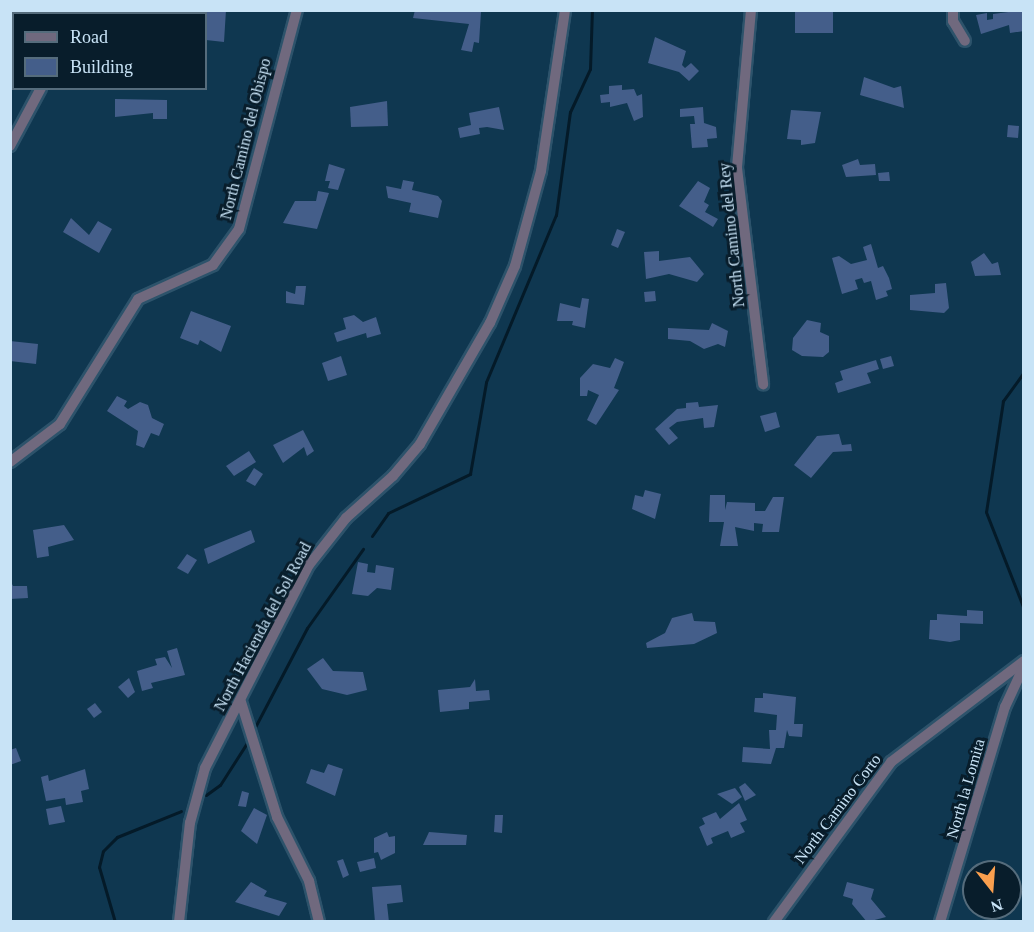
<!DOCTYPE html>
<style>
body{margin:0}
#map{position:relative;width:1034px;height:932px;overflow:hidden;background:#0f3750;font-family:Georgia,serif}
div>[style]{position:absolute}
.stream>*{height:3px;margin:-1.5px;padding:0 1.5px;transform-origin:1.5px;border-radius:1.5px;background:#041a28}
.building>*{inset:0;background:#445e8a}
.roads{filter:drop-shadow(2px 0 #2d536b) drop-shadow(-2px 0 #2d536b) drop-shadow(0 2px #2d536b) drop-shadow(0 -2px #2d536b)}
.minor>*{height:10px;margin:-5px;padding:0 5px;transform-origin:5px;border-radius:5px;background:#70697e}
span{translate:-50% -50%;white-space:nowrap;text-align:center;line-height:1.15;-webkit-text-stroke:6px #081d2b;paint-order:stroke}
.street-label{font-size:16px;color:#c8e3f6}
.frame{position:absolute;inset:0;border:12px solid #c8e3f6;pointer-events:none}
.legend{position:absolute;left:12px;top:12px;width:195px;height:78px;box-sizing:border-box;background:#081d2b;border:2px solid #556c7c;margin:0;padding:8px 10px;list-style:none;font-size:18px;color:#c8e3f6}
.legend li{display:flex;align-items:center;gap:12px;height:30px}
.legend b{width:30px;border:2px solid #556c7c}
.north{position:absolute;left:962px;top:860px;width:60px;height:60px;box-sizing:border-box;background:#081d2b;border:2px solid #556c7c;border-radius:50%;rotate:163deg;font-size:16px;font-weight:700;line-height:24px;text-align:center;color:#c8e3f6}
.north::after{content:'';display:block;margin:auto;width:21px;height:27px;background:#fa9f4e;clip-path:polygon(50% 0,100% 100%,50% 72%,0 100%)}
</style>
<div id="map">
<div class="stream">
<i style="left:1024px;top:372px;width:36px;rotate:126deg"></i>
<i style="left:1003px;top:401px;width:112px;rotate:98.7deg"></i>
<i style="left:986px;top:512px;width:104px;rotate:68.6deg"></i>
<i style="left:372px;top:536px;width:28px;rotate:-55deg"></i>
<i style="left:388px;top:513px;width:91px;rotate:-25.4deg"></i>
<i style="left:470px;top:474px;width:93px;rotate:-80.1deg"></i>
<i style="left:486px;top:382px;width:181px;rotate:-67.3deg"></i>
<i style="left:556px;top:215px;width:104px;rotate:-82.3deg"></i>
<i style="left:570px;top:112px;width:47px;rotate:-65.1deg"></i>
<i style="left:590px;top:69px;width:59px;rotate:-88.1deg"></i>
<i style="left:254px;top:729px;width:114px;rotate:-62.3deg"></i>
<i style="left:307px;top:628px;width:97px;rotate:-54.7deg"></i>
<i style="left:206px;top:795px;width:17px;rotate:-36deg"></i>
<i style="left:220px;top:785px;width:56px;rotate:-57.4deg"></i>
<i style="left:115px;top:922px;width:57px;rotate:-106.2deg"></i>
<i style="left:99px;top:867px;width:16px;rotate:-76deg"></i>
<i style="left:103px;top:851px;width:20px;rotate:-45deg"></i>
<i style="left:117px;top:837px;width:69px;rotate:-22.1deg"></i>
</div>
<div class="building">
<i style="clip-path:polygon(163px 10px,226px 10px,224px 42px,206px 40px,206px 14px)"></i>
<i style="clip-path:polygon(415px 10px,481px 12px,479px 43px,474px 42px,472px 52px,461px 50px,469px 24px,413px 18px)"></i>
<i style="clip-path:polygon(795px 10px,833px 10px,833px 33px,795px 33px)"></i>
<i style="clip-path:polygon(1024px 10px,1024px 31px,1010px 33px,1009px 25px,981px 34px,976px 15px,987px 13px,987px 20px,993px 19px,993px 14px)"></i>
<i style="clip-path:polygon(655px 37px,686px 51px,682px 65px,685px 68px,691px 63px,699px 71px,689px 81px,679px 72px,648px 63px)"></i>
<i style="clip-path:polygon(864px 77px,894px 88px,901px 86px,904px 108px,860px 95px)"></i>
<i style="clip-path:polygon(622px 85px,622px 90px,634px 89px,637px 96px,642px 94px,643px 117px,634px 121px,627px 103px,610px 107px,610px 102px,601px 103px,600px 95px,609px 94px,609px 86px)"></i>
<i style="clip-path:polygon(115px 99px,167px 100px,167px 119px,153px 119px,153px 113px,115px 117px)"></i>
<i style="clip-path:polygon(387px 101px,388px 126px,351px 127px,350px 107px)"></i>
<i style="clip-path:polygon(499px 107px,504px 130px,487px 127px,479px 128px,480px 134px,460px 138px,458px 128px,471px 125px,469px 113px)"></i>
<i style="clip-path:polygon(703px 107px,704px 123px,716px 127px,717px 138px,707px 139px,708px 147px,692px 148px,690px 124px,695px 124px,694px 116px,680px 117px,680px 109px)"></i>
<i style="clip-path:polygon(791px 110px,821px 112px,815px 143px,801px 145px,801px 140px,787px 139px)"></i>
<i style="clip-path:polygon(1008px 125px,1019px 126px,1018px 138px,1007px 137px)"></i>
<i style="clip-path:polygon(858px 159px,860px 165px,875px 164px,876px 175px,846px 177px,842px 165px)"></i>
<i style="clip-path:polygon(329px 164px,345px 169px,338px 190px,328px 188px,330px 181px,325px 181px)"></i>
<i style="clip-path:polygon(889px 172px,890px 181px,879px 181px,878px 173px)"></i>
<i style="clip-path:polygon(403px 180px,414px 182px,412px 190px,438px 196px,442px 201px,438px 218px,409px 212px,411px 203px,388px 198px,386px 186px,401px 189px)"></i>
<i style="clip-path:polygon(698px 181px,710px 188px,704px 202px,709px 205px,705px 212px,718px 219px,713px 227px,679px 206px)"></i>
<i style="clip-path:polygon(318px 191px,329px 193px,317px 229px,283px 223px,295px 201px,316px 201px)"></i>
<i style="clip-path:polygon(71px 218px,89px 235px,98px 221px,112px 229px,99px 253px,63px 232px)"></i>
<i style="clip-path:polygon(617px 229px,625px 232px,618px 248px,611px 245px)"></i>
<i style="clip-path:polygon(871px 244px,878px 268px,883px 266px,889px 278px,892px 289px,886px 291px,888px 296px,876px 300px,871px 281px,864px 283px,862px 278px,855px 280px,858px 289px,842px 294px,832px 258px,839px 256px,851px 264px,867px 260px,863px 247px)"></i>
<i style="clip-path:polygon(659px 251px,659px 261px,690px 257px,704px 274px,697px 282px,669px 274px,646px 279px,644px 252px)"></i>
<i style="clip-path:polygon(984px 253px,992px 264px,998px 262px,1001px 275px,975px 276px,971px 262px)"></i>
<i style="clip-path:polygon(946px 283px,949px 308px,944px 313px,910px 310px,910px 295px,935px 293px,935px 284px)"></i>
<i style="clip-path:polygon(296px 286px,306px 286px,304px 305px,286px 303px,286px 291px,295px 294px)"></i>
<i style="clip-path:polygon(655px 291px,656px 301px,645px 302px,644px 292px)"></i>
<i style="clip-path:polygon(582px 298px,589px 299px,585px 328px,572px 325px,573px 321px,557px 321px,560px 303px,580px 308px)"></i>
<i style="clip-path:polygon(191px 311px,231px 326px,221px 352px,200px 340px,198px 345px,180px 338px)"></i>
<i style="clip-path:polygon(354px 315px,363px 322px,376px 317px,381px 334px,367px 338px,366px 333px,337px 342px,334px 333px,346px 329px,343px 318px)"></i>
<i style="clip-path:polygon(807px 320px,821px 323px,820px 332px,829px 336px,829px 352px,823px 357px,802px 356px,792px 350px,793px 338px)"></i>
<i style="clip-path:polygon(712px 323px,728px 331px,725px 347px,718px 344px,704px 349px,690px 341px,668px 339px,668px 328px,709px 330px)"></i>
<i style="clip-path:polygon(10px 341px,38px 344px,36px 364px,10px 361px)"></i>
<i style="clip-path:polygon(341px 356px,347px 375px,328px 381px,322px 363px)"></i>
<i style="clip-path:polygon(891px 356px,894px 366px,883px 369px,880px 359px)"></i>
<i style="clip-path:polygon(615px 358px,624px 362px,614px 388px,619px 390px,596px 425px,587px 420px,599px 395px,588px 390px,587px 396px,580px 396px,580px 378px,593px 364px,610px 368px)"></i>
<i style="clip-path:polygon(876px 360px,879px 369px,867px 373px,871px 383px,838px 393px,835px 383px,843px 380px,840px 371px)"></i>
<i style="clip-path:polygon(117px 396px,127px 401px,124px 406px,128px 409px,140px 402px,148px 405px,152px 418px,164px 424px,159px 436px,151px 433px,144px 448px,136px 445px,138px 431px,107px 411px)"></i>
<i style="clip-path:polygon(698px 402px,699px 407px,718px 405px,714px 427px,704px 428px,703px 418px,677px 422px,669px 428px,678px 438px,669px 445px,655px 429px,677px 409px,686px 408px,686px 403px)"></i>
<i style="clip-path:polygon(776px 412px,780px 427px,765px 432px,760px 416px)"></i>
<i style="clip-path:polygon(303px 430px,314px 451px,307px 456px,304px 447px,283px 463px,273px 445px)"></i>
<i style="clip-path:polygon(839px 434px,842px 445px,851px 444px,852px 451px,833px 452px,811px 478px,794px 465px,817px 436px)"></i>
<i style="clip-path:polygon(249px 451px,256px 462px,234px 476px,226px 466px)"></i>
<i style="clip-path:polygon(254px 468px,263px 474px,255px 486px,246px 481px)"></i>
<i style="clip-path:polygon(645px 490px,661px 494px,655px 519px,632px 509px,635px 495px,643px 497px)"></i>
<i style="clip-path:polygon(710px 495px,725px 495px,725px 510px,727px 502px,755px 503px,755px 511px,765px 511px,773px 497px,784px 497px,779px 532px,762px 532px,763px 524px,754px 523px,754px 531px,735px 527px,738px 546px,720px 546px,724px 522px,709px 522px)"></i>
<i style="clip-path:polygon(64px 525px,74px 540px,48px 547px,49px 556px,37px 558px,33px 530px)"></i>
<i style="clip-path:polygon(251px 530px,255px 542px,208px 564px,204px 549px)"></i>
<i style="clip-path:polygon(187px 554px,197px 560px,188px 574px,177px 568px)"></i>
<i style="clip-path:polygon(358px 562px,368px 564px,367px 572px,375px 573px,376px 565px,394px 568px,391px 590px,377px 588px,368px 596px,352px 594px)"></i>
<i style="clip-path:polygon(10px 580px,13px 586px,27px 586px,28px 598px,10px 599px)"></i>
<i style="clip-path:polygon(967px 610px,983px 611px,983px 624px,960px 623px,960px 640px,950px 642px,929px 639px,930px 620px,937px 620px,937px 614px,967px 616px)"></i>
<i style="clip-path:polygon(692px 613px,694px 621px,715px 622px,717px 633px,694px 644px,647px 648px,646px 643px,665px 633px,672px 618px)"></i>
<i style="clip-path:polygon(177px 648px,185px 675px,151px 683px,153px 688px,142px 691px,137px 671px,157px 665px,155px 659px,165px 657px,172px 668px,167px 651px)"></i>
<i style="clip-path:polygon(323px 658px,333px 671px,363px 672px,367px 690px,347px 695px,322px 689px,307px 669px)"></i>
<i style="clip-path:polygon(129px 678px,135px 692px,128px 698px,118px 687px)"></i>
<i style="clip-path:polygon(475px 679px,476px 691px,489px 690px,490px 700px,469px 702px,469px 709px,440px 712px,438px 690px,470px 687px)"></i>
<i style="clip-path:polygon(763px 693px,796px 697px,794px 724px,803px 724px,802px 737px,789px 736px,787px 730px,784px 748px,776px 748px,771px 764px,742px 762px,743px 747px,770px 749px,769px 730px,776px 730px,777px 715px,754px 712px,755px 698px,763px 698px)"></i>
<i style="clip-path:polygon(95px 703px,102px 712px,94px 718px,87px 709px)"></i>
<i style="clip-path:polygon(16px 748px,21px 761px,10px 765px,10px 750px)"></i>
<i style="clip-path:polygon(328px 764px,343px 769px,335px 796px,306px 783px,311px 769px,324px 773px)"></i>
<i style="clip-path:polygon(85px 769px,89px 789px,81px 791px,83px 802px,66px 805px,65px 798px,46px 801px,41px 777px,48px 775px,49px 781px)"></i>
<i style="clip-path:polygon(745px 783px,756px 795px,745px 801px,739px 787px)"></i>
<i style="clip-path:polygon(735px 788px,742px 797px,732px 804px,717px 794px)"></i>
<i style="clip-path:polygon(242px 791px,249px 793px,246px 807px,238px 806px)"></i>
<i style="clip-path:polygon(739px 803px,747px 820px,740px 823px,745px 832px,731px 838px,728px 831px,711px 838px,713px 843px,707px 846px,699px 827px,705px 824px,702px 818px,716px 812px,720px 819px)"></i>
<i style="clip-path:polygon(61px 806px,65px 822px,49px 825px,46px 809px)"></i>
<i style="clip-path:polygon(254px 808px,267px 815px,257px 844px,241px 831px)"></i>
<i style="clip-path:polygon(495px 815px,503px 815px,502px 833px,494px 832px)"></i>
<i style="clip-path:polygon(387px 832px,389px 837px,395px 836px,395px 853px,381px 860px,378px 852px,374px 853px,374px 838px)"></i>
<i style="clip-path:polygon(429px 832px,467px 835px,466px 845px,423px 845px)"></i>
<i style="clip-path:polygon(374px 858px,376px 868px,360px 872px,357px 862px)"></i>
<i style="clip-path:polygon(343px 859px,349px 875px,343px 878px,337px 861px)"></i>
<i style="clip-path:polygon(251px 882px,267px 891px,264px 896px,287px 903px,279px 916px,235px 902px)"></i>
<i style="clip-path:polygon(847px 882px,874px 889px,871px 899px,886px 917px,867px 922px,852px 904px,853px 899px,843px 896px)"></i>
<i style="clip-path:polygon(401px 885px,403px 902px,387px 904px,389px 922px,375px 922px,372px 887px)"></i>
</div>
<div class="roads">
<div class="minor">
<i style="left:751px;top:10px;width:159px;rotate:95.1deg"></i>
<i style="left:737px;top:168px;width:218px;rotate:83.1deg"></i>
<i style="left:953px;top:10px;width:11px;rotate:90deg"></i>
<i style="left:953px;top:21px;width:23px;rotate:59deg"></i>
<i style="left:80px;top:14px;width:4px;rotate:-63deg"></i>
<i style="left:10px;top:146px;width:66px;rotate:-61.9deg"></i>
<i style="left:10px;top:462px;width:63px;rotate:-37.2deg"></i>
<i style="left:60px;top:424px;width:147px;rotate:-58deg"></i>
<i style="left:138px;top:299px;width:82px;rotate:-24.4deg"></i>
<i style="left:213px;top:265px;width:44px;rotate:-54.2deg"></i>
<i style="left:239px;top:229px;width:227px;rotate:-75.2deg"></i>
<i style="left:241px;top:702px;width:121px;rotate:72.6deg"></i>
<i style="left:277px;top:817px;width:72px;rotate:63.4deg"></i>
<i style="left:309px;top:881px;width:42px;rotate:76.3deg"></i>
<i style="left:179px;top:922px;width:100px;rotate:-83.7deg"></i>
<i style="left:190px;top:823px;width:57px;rotate:-74.7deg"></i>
<i style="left:205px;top:768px;width:228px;rotate:-62.9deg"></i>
<i style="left:309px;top:565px;width:60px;rotate:-51.8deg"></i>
<i style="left:346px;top:518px;width:63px;rotate:-41.8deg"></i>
<i style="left:393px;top:476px;width:42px;rotate:-49.8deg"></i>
<i style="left:420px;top:444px;width:140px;rotate:-60deg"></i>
<i style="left:490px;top:323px;width:62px;rotate:-66.3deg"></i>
<i style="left:515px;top:266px;width:98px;rotate:-74.7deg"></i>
<i style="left:541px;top:171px;width:163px;rotate:-81.5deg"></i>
<i style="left:774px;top:922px;width:198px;rotate:-53.8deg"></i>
<i style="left:891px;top:762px;width:167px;rotate:-37.2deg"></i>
<i style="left:940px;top:922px;width:225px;rotate:-73.2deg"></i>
<i style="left:1005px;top:707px;width:45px;rotate:-65.1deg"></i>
</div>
</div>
<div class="street-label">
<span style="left:246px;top:139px;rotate:-76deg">North Camino del Obispo</span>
<span style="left:732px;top:235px;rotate:-96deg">North Camino del Rey</span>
<span style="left:263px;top:627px;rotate:-62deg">North Hacienda del Sol Road</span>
<span style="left:966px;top:789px;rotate:-74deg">North la Lomita</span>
<span style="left:838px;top:809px;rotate:-53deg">North Camino Corto</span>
</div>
<div class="frame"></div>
<ul class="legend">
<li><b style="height:8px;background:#70697e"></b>Road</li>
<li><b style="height:16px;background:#445e8a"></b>Building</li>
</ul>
<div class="north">N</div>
</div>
